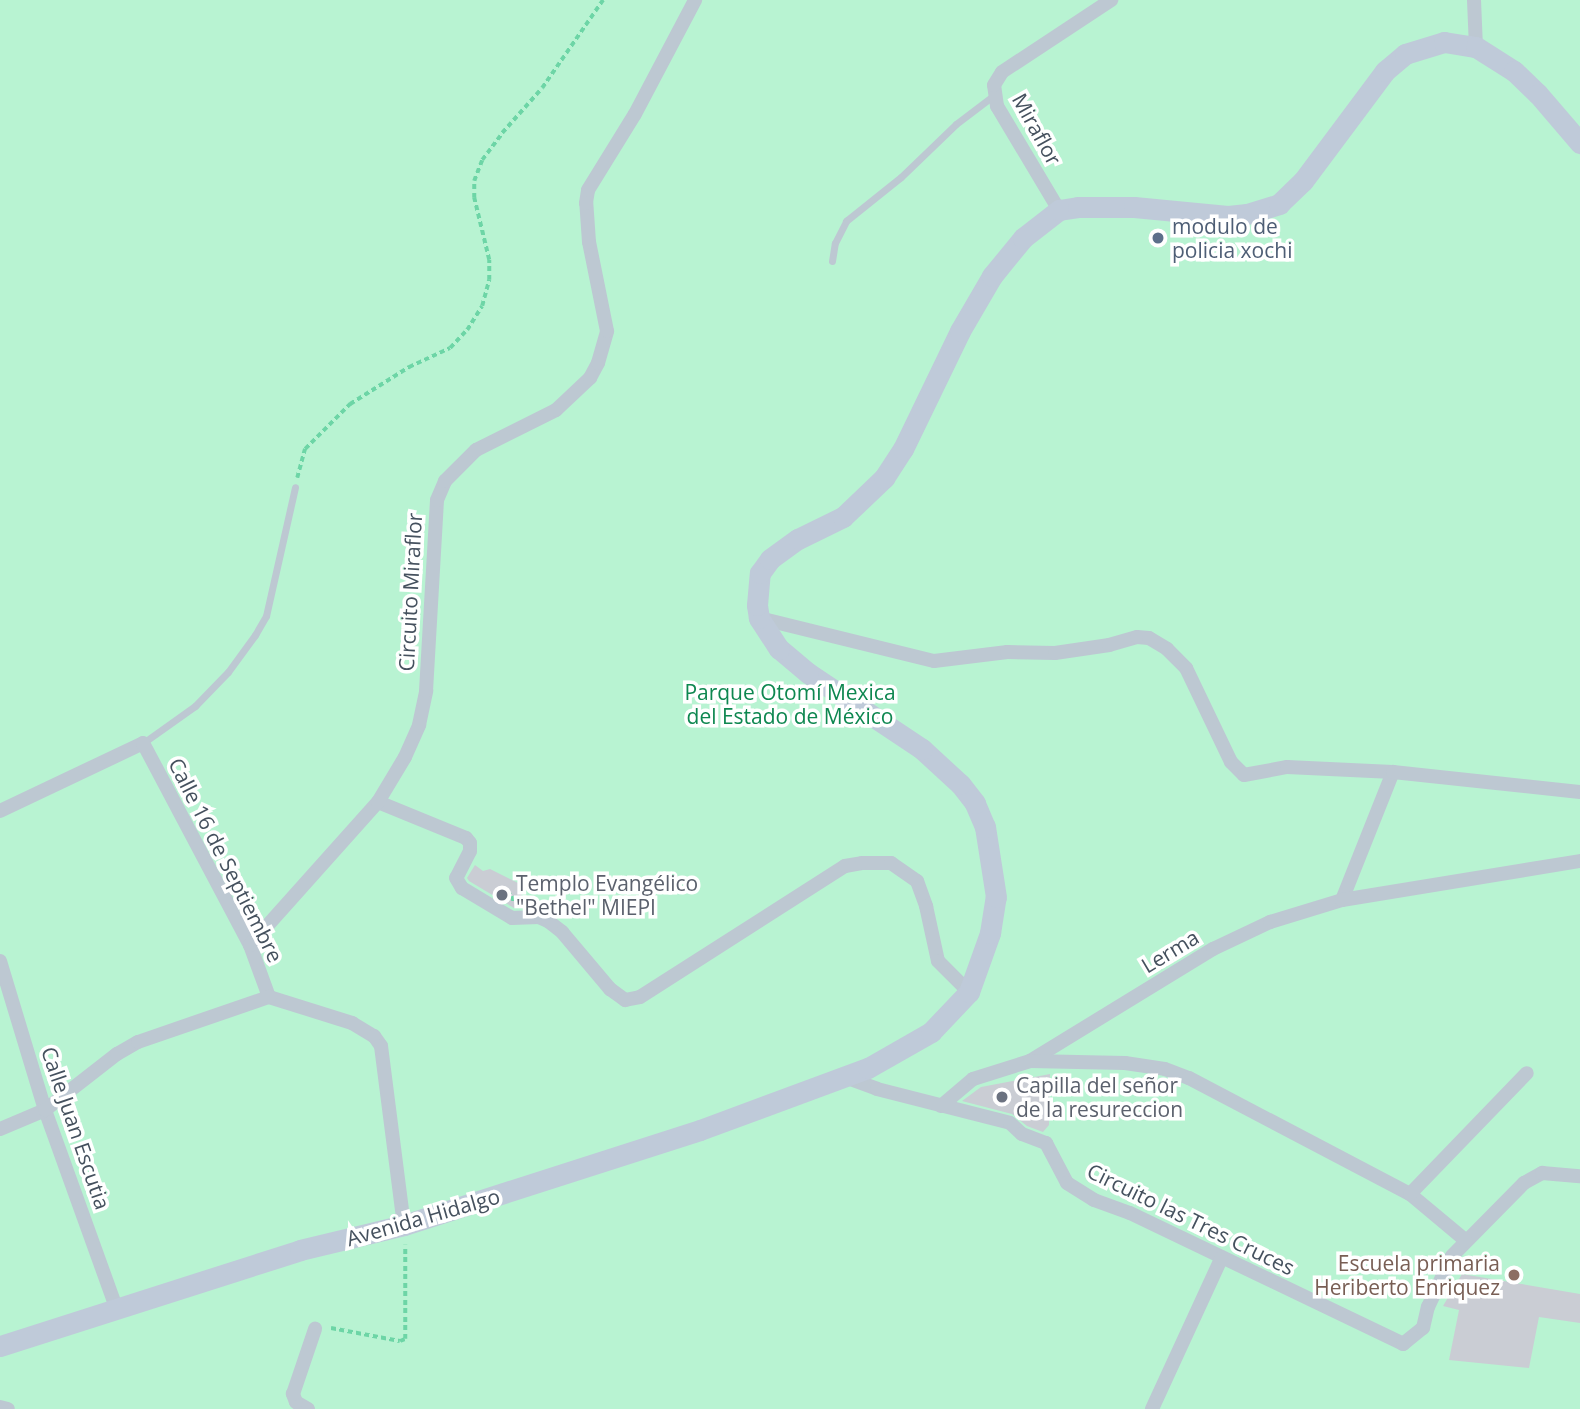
<!DOCTYPE html>
<meta charset="utf-8">
<style>
body{margin:0}
#map{position:relative;width:1580px;height:1409px;overflow:hidden;background:#f1eeee;font-family:"Open Sans",sans-serif}
div>[style]{position:absolute}
.green>*{inset:0;background:#b8f3d2}
.building>*{inset:0;background:#cacdd4}
.path>*{height:3.5px;margin-top:-1.75px;transform-origin:0;background:repeating-linear-gradient(90deg,#6dd5a6 0 5px,transparent 0 8.5px)}
.lane>*{height:7px;margin:-3.5px;padding:0 3.5px;transform-origin:3.5px;border-radius:3.5px;background:#bdc8d2}
.street>*{height:14px;margin:-7px;padding:0 7px;transform-origin:7px;border-radius:7px;background:#bdc8d2}
.secondary>*{height:21px;margin:-10.5px;padding:0 10.5px;transform-origin:10.5px;border-radius:10.5px;background:#bfcad9}
.dots>*{width:19px;height:19px;translate:-50% -50%;box-sizing:border-box;border:4px solid #fff;border-radius:50%}
span{translate:-50% -50%;white-space:nowrap;text-align:center;line-height:1.15;-webkit-text-stroke:7px #fff;paint-order:stroke}
.street-label{font-size:21px;color:#45515e}
.service-label{font-size:21px;color:#4e5e75}
.left{translate:0 -50%;text-align:left}
.park-label{font-size:21px;color:#0e8750}
.worship-label{font-size:21px;color:#5b616d}
.education-label{font-size:21px;color:#785e54}
.right{translate:-100% -50%;text-align:right}
</style>
<div id="map">
<div class="green">
<i style="clip-path:polygon(0 0,1580px 0,1580px 1409px,0 1409px)"></i>
</div>
<div class="building">
<i style="clip-path:polygon(475px 865px,483px 871px,490px 869px,522px 885px,521px 908px,514px 908px,469px 881px,467px 878px)"></i>
<i style="clip-path:polygon(1050px 1074px,1049px 1125px,1043px 1132px,1027px 1126px,1012px 1114px,962px 1101px,981px 1087px)"></i>
<i style="clip-path:polygon(1462px 1274px,1580px 1294px,1580px 1323px,1539px 1317px,1529px 1368px,1449px 1360px,1459px 1310px,1443px 1306px)"></i>
</div>
<div class="path">
<i style="left:297px;top:478px;width:30px;rotate:-75deg"></i>
<i style="left:305px;top:449px;width:64px;rotate:-45deg"></i>
<i style="left:350px;top:404px;width:70px;rotate:-32.1deg"></i>
<i style="left:409px;top:367px;width:45px;rotate:-24.9deg"></i>
<i style="left:450px;top:348px;width:25px;rotate:-47deg"></i>
<i style="left:467px;top:330px;width:28px;rotate:-58deg"></i>
<i style="left:482px;top:306px;width:27px;rotate:-75deg"></i>
<i style="left:489px;top:280px;width:20px;rotate:-90deg"></i>
<i style="left:489px;top:260px;width:64px;rotate:-103.6deg"></i>
<i style="left:474px;top:198px;width:17px;rotate:-90deg"></i>
<i style="left:474px;top:181px;width:22px;rotate:-69deg"></i>
<i style="left:482px;top:160px;width:34px;rotate:-53deg"></i>
<i style="left:502px;top:133px;width:60px;rotate:-48.4deg"></i>
<i style="left:542px;top:88px;width:107px;rotate:-55.3deg"></i>
<i style="left:499px;top:889px;width:15px;rotate:28deg"></i>
<i style="left:512px;top:896px;width:6px;rotate:72deg"></i>
<i style="left:331px;top:1328px;width:70px;rotate:10.7deg"></i>
<i style="left:400px;top:1341px;width:5px;rotate:-22deg"></i>
<i style="left:405px;top:1339px;width:94px;rotate:-90deg"></i>
</div>
<div class="lane">
<i style="left:832px;top:261px;width:18px;rotate:-81deg"></i>
<i style="left:835px;top:243px;width:25px;rotate:-63deg"></i>
<i style="left:846px;top:221px;width:70px;rotate:-38.7deg"></i>
<i style="left:901px;top:177px;width:76px;rotate:-43.9deg"></i>
<i style="left:956px;top:124px;width:48px;rotate:-37.3deg"></i>
<i style="left:143px;top:743px;width:64px;rotate:-35.4deg"></i>
<i style="left:195px;top:706px;width:47px;rotate:-45.9deg"></i>
<i style="left:228px;top:672px;width:46px;rotate:-53.9deg"></i>
<i style="left:255px;top:635px;width:22px;rotate:-60deg"></i>
<i style="left:266px;top:616px;width:132px;rotate:-77.3deg"></i>
</div>
<div class="street">
<i style="left:1474px;top:0;width:47px;rotate:87.6deg"></i>
<i style="left:1059px;top:210px;width:121px;rotate:-120.8deg"></i>
<i style="left:997px;top:106px;width:21px;rotate:-98deg"></i>
<i style="left:994px;top:85px;width:15px;rotate:-58deg"></i>
<i style="left:1002px;top:72px;width:131px;rotate:-33.4deg"></i>
<i style="left:759px;top:618px;width:180px;rotate:13.8deg"></i>
<i style="left:934px;top:661px;width:74px;rotate:-7deg"></i>
<i style="left:1007px;top:652px;width:48px;rotate:1.2deg"></i>
<i style="left:1055px;top:653px;width:55px;rotate:-8.4deg"></i>
<i style="left:1109px;top:645px;width:29px;rotate:-16deg"></i>
<i style="left:1137px;top:637px;width:12px;rotate:5deg"></i>
<i style="left:1149px;top:638px;width:21px;rotate:31deg"></i>
<i style="left:1167px;top:649px;width:27px;rotate:45deg"></i>
<i style="left:1186px;top:668px;width:104px;rotate:64.4deg"></i>
<i style="left:1231px;top:762px;width:18px;rotate:45deg"></i>
<i style="left:1244px;top:775px;width:44px;rotate:-10.5deg"></i>
<i style="left:1287px;top:767px;width:106px;rotate:2.7deg"></i>
<i style="left:378px;top:802px;width:95px;rotate:22.2deg"></i>
<i style="left:466px;top:838px;width:6px;rotate:51deg"></i>
<i style="left:470px;top:843px;width:8px;rotate:90deg"></i>
<i style="left:470px;top:851px;width:30px;rotate:117deg"></i>
<i style="left:456px;top:878px;width:12px;rotate:59deg"></i>
<i style="left:462px;top:888px;width:58px;rotate:31deg"></i>
<i style="left:512px;top:918px;width:27px;rotate:-2deg"></i>
<i style="left:539px;top:917px;width:10px;rotate:24deg"></i>
<i style="left:548px;top:921px;width:18px;rotate:38deg"></i>
<i style="left:562px;top:932px;width:75px;rotate:49.9deg"></i>
<i style="left:610px;top:989px;width:19px;rotate:36deg"></i>
<i style="left:625px;top:1000px;width:15px;rotate:-11deg"></i>
<i style="left:640px;top:997px;width:243px;rotate:-32.6deg"></i>
<i style="left:845px;top:866px;width:17px;rotate:-10deg"></i>
<i style="left:862px;top:863px;width:29px"></i>
<i style="left:891px;top:863px;width:32px;rotate:35deg"></i>
<i style="left:917px;top:881px;width:27px;rotate:70deg"></i>
<i style="left:926px;top:906px;width:56px;rotate:77.7deg"></i>
<i style="left:938px;top:961px;width:44px;rotate:45deg"></i>
<i style="left:0;top:811px;width:158px;rotate:-25.4deg"></i>
<i style="left:143px;top:743px;width:229px;rotate:62.1deg"></i>
<i style="left:250px;top:945px;width:55px;rotate:69.9deg"></i>
<i style="left:269px;top:997px;width:87px;rotate:17.4deg"></i>
<i style="left:352px;top:1023px;width:26px;rotate:31deg"></i>
<i style="left:374px;top:1036px;width:12px;rotate:55deg"></i>
<i style="left:381px;top:1046px;width:180px;rotate:82.7deg"></i>
<i style="left:1342px;top:900px;width:138px;rotate:-68.3deg"></i>
<i style="left:1393px;top:772px;width:188px;rotate:6.1deg"></i>
<i style="left:250px;top:945px;width:192px;rotate:-48.2deg"></i>
<i style="left:378px;top:802px;width:52px;rotate:-59deg"></i>
<i style="left:405px;top:757px;width:35px;rotate:-66deg"></i>
<i style="left:419px;top:725px;width:35px;rotate:-78deg"></i>
<i style="left:426px;top:691px;width:191px;rotate:-86.7deg"></i>
<i style="left:437px;top:500px;width:21px;rotate:-67deg"></i>
<i style="left:445px;top:481px;width:44px;rotate:-45deg"></i>
<i style="left:476px;top:450px;width:89px;rotate:-26.6deg"></i>
<i style="left:556px;top:410px;width:47px;rotate:-43.3deg"></i>
<i style="left:590px;top:378px;width:17px;rotate:-62deg"></i>
<i style="left:598px;top:363px;width:33px;rotate:-74deg"></i>
<i style="left:607px;top:331px;width:91px;rotate:-101.4deg"></i>
<i style="left:589px;top:242px;width:39px;rotate:-94deg"></i>
<i style="left:586px;top:203px;width:13px;rotate:-81deg"></i>
<i style="left:588px;top:190px;width:89px;rotate:-58.3deg"></i>
<i style="left:635px;top:114px;width:129px;rotate:-62.2deg"></i>
<i style="left:0;top:961px;width:156px;rotate:73.2deg"></i>
<i style="left:45px;top:1110px;width:209px;rotate:70.2deg"></i>
<i style="left:1030px;top:1061px;width:215px;rotate:-31.5deg"></i>
<i style="left:1213px;top:949px;width:63px;rotate:-25.3deg"></i>
<i style="left:1270px;top:922px;width:75px;rotate:-17deg"></i>
<i style="left:1342px;top:900px;width:241px;rotate:-9.3deg"></i>
<i style="left:842px;top:1076px;width:37px;rotate:20deg"></i>
<i style="left:877px;top:1089px;width:137px;rotate:14.3deg"></i>
<i style="left:1010px;top:1123px;width:16px;rotate:43deg"></i>
<i style="left:1022px;top:1134px;width:26px;rotate:21deg"></i>
<i style="left:1046px;top:1143px;width:45px;rotate:62.3deg"></i>
<i style="left:1067px;top:1183px;width:32px;rotate:32deg"></i>
<i style="left:1094px;top:1200px;width:38px;rotate:20deg"></i>
<i style="left:1130px;top:1213px;width:303px;rotate:25.6deg"></i>
<i style="left:1403px;top:1344px;width:26px;rotate:-39deg"></i>
<i style="left:1423px;top:1328px;width:22px;rotate:-77deg"></i>
<i style="left:1428px;top:1307px;width:56px;rotate:-64.8deg"></i>
<i style="left:1452px;top:1256px;width:103px;rotate:-45.4deg"></i>
<i style="left:1524px;top:1183px;width:21px;rotate:-29deg"></i>
<i style="left:1542px;top:1173px;width:38px;rotate:5deg"></i>
<i style="left:941px;top:1106px;width:42px;rotate:-40.2deg"></i>
<i style="left:973px;top:1079px;width:60px;rotate:-17.5deg"></i>
<i style="left:1030px;top:1061px;width:95px;rotate:1.2deg"></i>
<i style="left:1125px;top:1063px;width:40px;rotate:8.5deg"></i>
<i style="left:1165px;top:1069px;width:26px;rotate:21deg"></i>
<i style="left:1189px;top:1078px;width:250px;rotate:27.7deg"></i>
<i style="left:1410px;top:1194px;width:72px;rotate:39.9deg"></i>
<i style="left:0;top:1129px;width:49px;rotate:-22.9deg"></i>
<i style="left:45px;top:1110px;width:91px;rotate:-37.9deg"></i>
<i style="left:117px;top:1054px;width:24px;rotate:-30deg"></i>
<i style="left:138px;top:1042px;width:139px;rotate:-19deg"></i>
<i style="left:1410px;top:1194px;width:168px;rotate:-46deg"></i>
<i style="left:0;top:1407px;width:8px;rotate:14deg"></i>
<i style="left:308px;top:1409px;width:14px;rotate:-150deg"></i>
<i style="left:296px;top:1402px;width:9px;rotate:-111deg"></i>
<i style="left:293px;top:1394px;width:69px;rotate:-71.3deg"></i>
<i style="left:1152px;top:1409px;width:167px;rotate:-65.3deg"></i>
</div>
<div class="secondary">
<i style="left:0;top:1346px;width:315px;rotate:-17.7deg"></i>
<i style="left:300px;top:1250px;width:107px;rotate:-13.5deg"></i>
<i style="left:404px;top:1225px;width:311px;rotate:-17.8deg"></i>
<i style="left:700px;top:1130px;width:179px;rotate:-20.3deg"></i>
<i style="left:868px;top:1068px;width:73px;rotate:-29.7deg"></i>
<i style="left:931px;top:1032px;width:55px;rotate:-46.5deg"></i>
<i style="left:969px;top:992px;width:63px;rotate:-70.4deg"></i>
<i style="left:990px;top:933px;width:36px;rotate:-81deg"></i>
<i style="left:996px;top:897px;width:71px;rotate:-98.9deg"></i>
<i style="left:985px;top:827px;width:26px;rotate:-113deg"></i>
<i style="left:975px;top:803px;width:24px;rotate:-128deg"></i>
<i style="left:960px;top:784px;width:52px;rotate:-137.4deg"></i>
<i style="left:922px;top:749px;width:137px;rotate:-146.3deg"></i>
<i style="left:808px;top:673px;width:38px;rotate:-140deg"></i>
<i style="left:779px;top:649px;width:37px;rotate:-123deg"></i>
<i style="left:759px;top:618px;width:13px;rotate:-99deg"></i>
<i style="left:757px;top:605px;width:32px;rotate:-85deg"></i>
<i style="left:760px;top:573px;width:17px;rotate:-54deg"></i>
<i style="left:770px;top:559px;width:34px;rotate:-36deg"></i>
<i style="left:798px;top:539px;width:50px;rotate:-26.1deg"></i>
<i style="left:843px;top:517px;width:57px;rotate:-43.6deg"></i>
<i style="left:884px;top:478px;width:35px;rotate:-57deg"></i>
<i style="left:903px;top:449px;width:131px;rotate:-64.2deg"></i>
<i style="left:960px;top:331px;width:64px;rotate:-59.8deg"></i>
<i style="left:992px;top:276px;width:49px;rotate:-50.8deg"></i>
<i style="left:1023px;top:238px;width:46px;rotate:-37.9deg"></i>
<i style="left:1059px;top:210px;width:19px;rotate:-9deg"></i>
<i style="left:1078px;top:207px;width:56px"></i>
<i style="left:1134px;top:207px;width:94px;rotate:5.5deg"></i>
<i style="left:1228px;top:216px;width:19px;rotate:-6deg"></i>
<i style="left:1247px;top:214px;width:34px;rotate:-17deg"></i>
<i style="left:1279px;top:204px;width:33px;rotate:-44deg"></i>
<i style="left:1303px;top:181px;width:137px;rotate:-53.3deg"></i>
<i style="left:1385px;top:71px;width:26px;rotate:-40deg"></i>
<i style="left:1405px;top:54px;width:41px;rotate:-17.1deg"></i>
<i style="left:1444px;top:42px;width:32px;rotate:9deg"></i>
<i style="left:1476px;top:47px;width:45px;rotate:32.3deg"></i>
<i style="left:1514px;top:71px;width:33px;rotate:44deg"></i>
<i style="left:1538px;top:94px;width:65px;rotate:49.4deg"></i>
</div>
<div class="dots">
<i style="left:1158px;top:238px;background:#5c6f8a"></i>
<i style="left:502px;top:895px;background:#6b7280"></i>
<i style="left:1002px;top:1097px;background:#6b7280"></i>
<i style="left:1514px;top:1275px;background:#8d6e63"></i>
</div>
<div class="street-label">
<span style="left:1037px;top:129px;rotate:61deg">Miraflor</span>
<span style="left:410px;top:592px;rotate:-87deg">Circuito Miraflor</span>
<span style="left:226px;top:860px;rotate:63deg">Calle 16 de Septiembre</span>
<span style="left:1170px;top:951px;rotate:-31deg">Lerma</span>
<span style="left:76px;top:1128px;rotate:71deg">Calle Juan Escutia</span>
<span style="left:423px;top:1217px;rotate:-16deg">Avenida Hidalgo</span>
<span style="left:1191px;top:1219px;rotate:26deg">Circuito las Tres Cruces</span>
</div>
<div class="service-label">
<span class="left" style="left:1172px;top:238px">modulo de<br>policia xochi</span>
</div>
<div class="park-label">
<span style="left:790px;top:704px">Parque Otomí Mexica<br>del Estado de México</span>
</div>
<div class="worship-label">
<span class="left" style="left:516px;top:895px">Templo Evangélico<br>"Bethel" MIEPI</span>
<span class="left" style="left:1016px;top:1097px">Capilla del señor<br>de la resureccion</span>
</div>
<div class="education-label">
<span class="right" style="left:1500px;top:1275px">Escuela primaria<br>Heriberto Enriquez</span>
</div>
</div>
